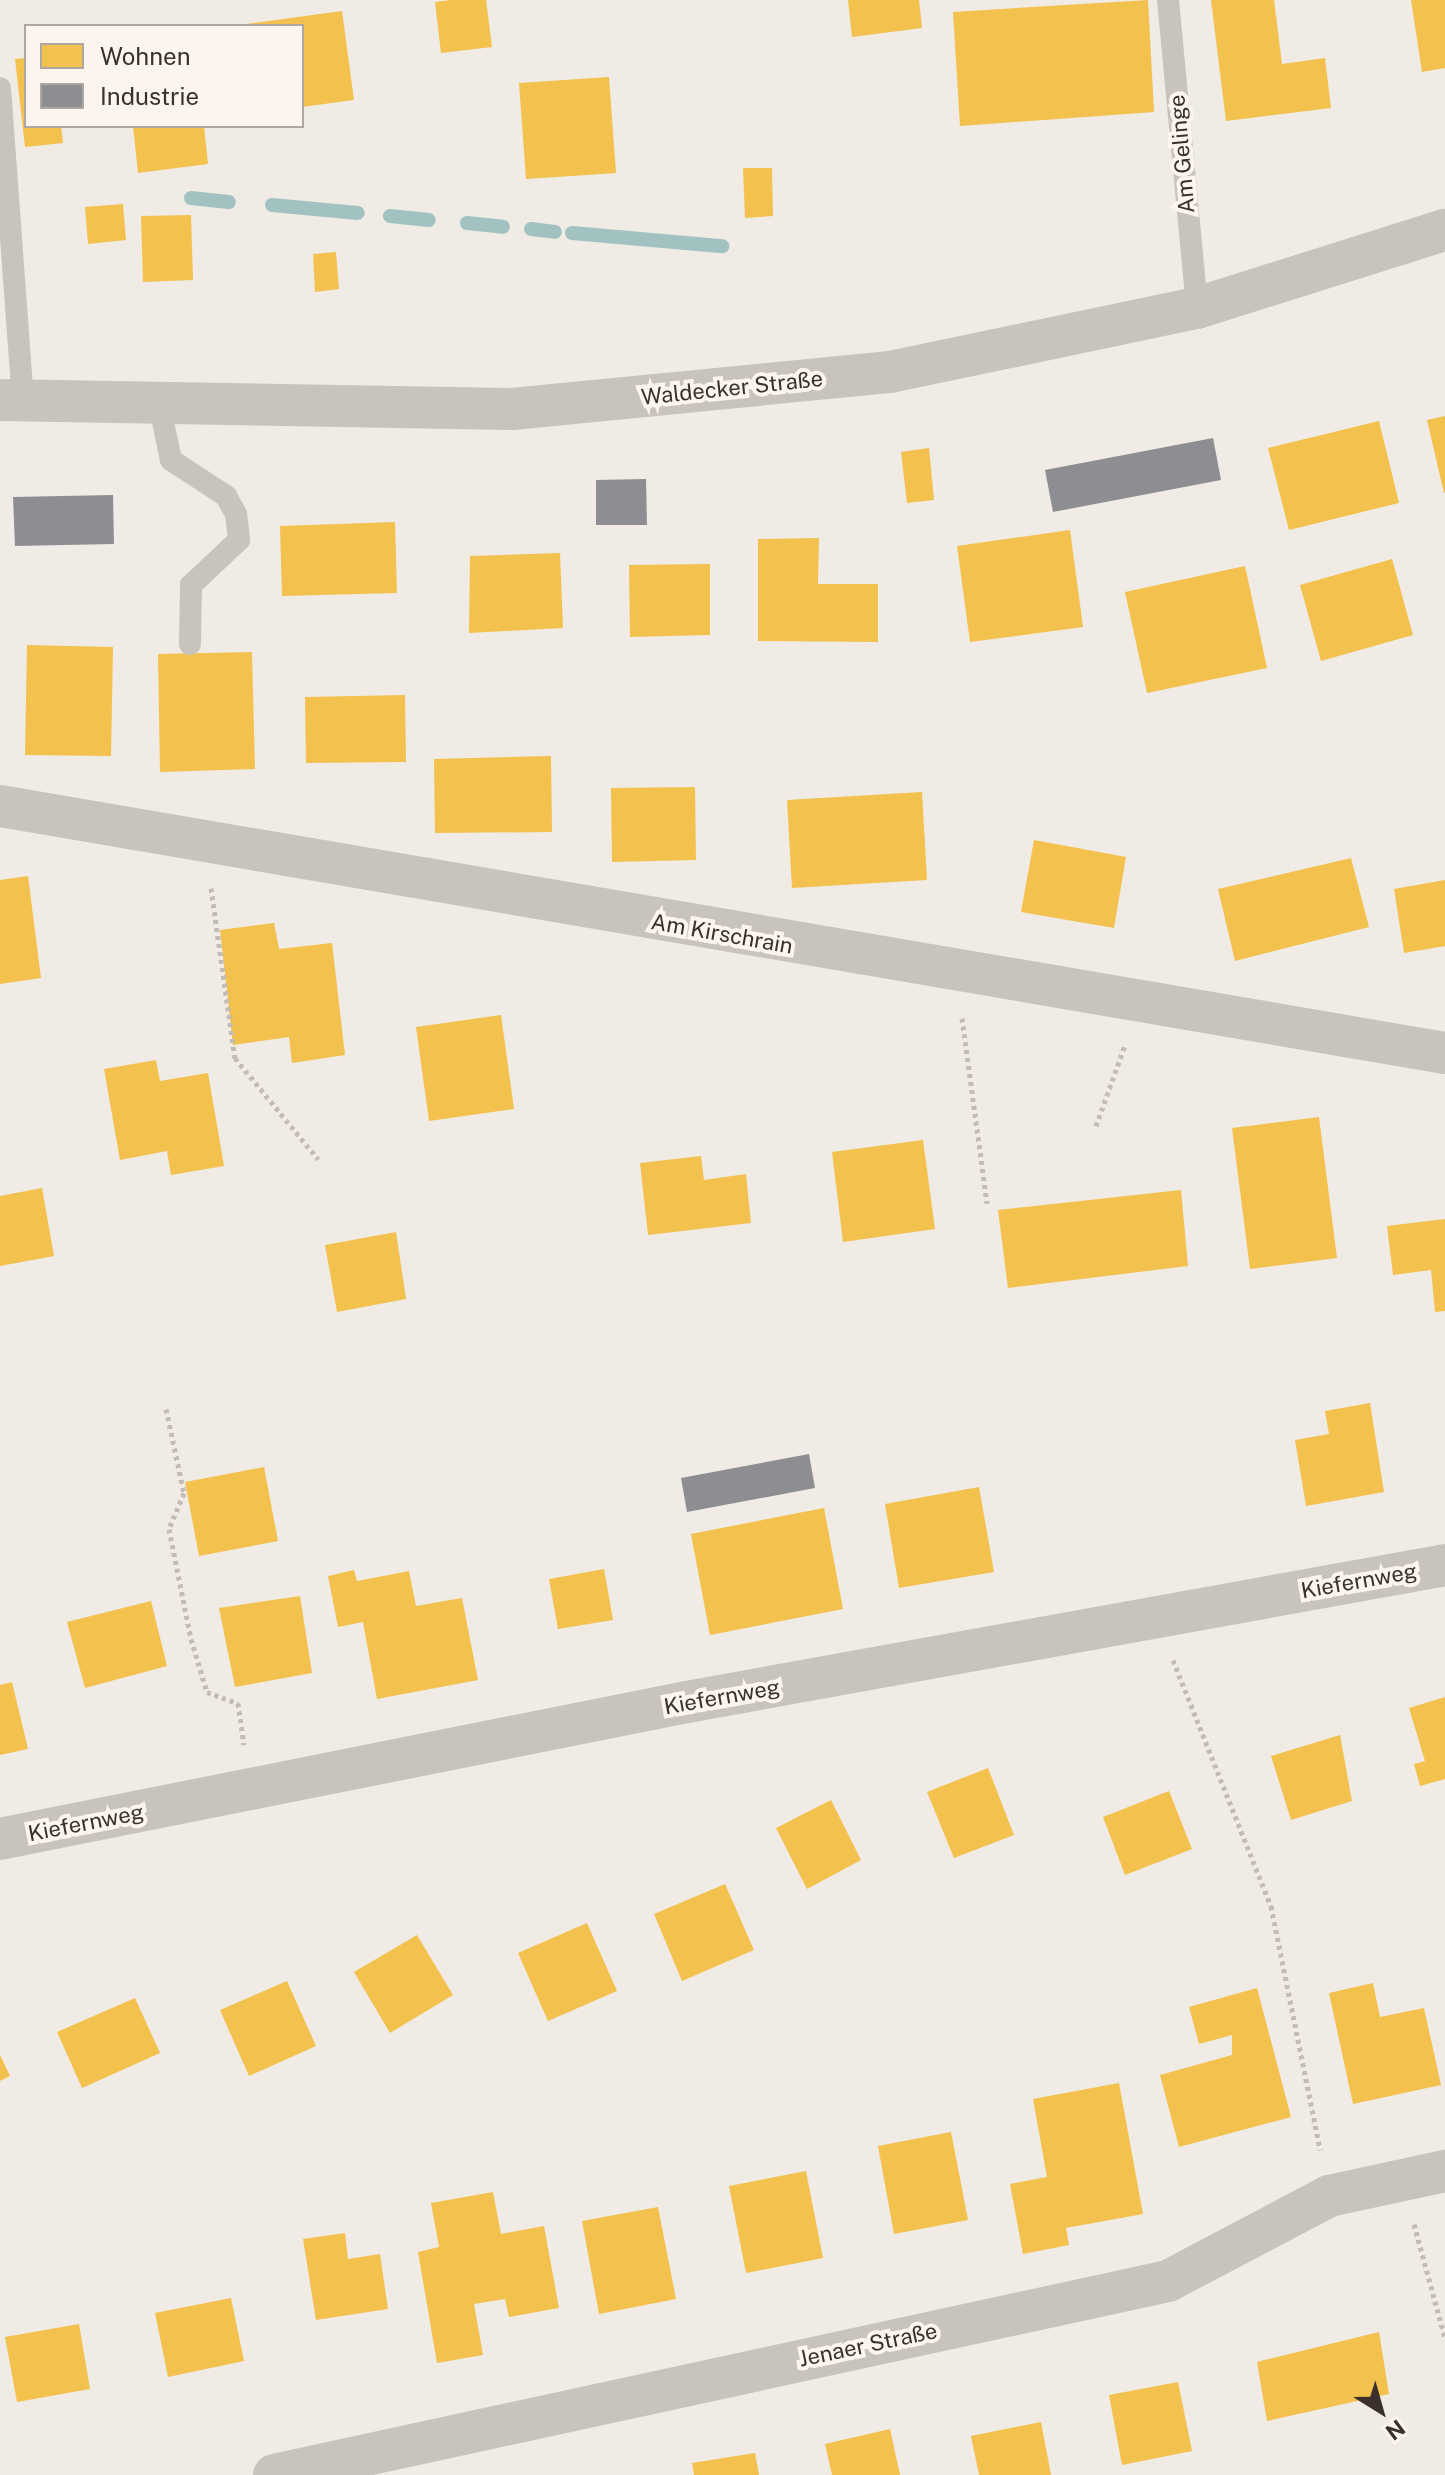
<!DOCTYPE html>
<meta charset="utf-8">
<style>
body{margin:0}
#map{position:relative;width:1445px;height:2475px;overflow:hidden;background:#f0ebe5;font-family:"Public Sans",sans-serif}
div>[style]{position:absolute}
.homes>*{inset:0;background:#f2c14e}
.industry>*{inset:0;background:#8d8d92}
.stream>*{height:14px;margin:-7px;padding:0 7px;transform-origin:7px;border-radius:7px;background:#a1c2c1}
.path>*{height:5px;margin-top:-2.5px;transform-origin:0;background:repeating-linear-gradient(90deg,#c2bbb6 0 4px,transparent 0 8px)}
.lane>*{height:22px;margin:-11px;padding:0 11px;transform-origin:11px;border-radius:11px;background:#c9c3be}
.street>*{height:42px;margin:-21px;padding:0 21px;transform-origin:21px;border-radius:21px;background:#c9c3be}
span{translate:-50% -50%;white-space:nowrap;text-align:center;line-height:1.15;-webkit-text-stroke:8px #fbf5ee;paint-order:stroke}
.street-label{font-size:22px;color:#3b302b}
.legend{position:absolute;left:24px;top:24px;width:280px;height:104px;box-sizing:border-box;background:#fbf5ee;border:2px solid #aea6a0;margin:0;padding:10px 14px;list-style:none;font-size:24px;color:#3b302b}
.legend li{display:flex;align-items:center;gap:16px;height:40px}
.legend b{width:40px;border:2px solid #aea6a0}
.north{position:absolute;left:1341px;top:2371px;width:80px;height:80px;-webkit-text-stroke:6px #fbf5ee;paint-order:stroke;rotate:143deg;font-size:22px;font-weight:700;line-height:32px;text-align:center;color:#3b302b}
.north::after{content:'';display:block;margin:auto;width:28px;height:36px;background:#3b302b;clip-path:polygon(50% 0,100% 100%,50% 72%,0 100%)}
</style>
<div id="map">
<div class="homes">
<i style="clip-path:polygon(450px 0,486px 0,492px 47px,441px 53px,435px 2px)"></i>
<i style="clip-path:polygon(848px 0,919px 0,922px 28px,852px 37px)"></i>
<i style="clip-path:polygon(1148px 0,1154px 112px,960px 126px,953px 12px)"></i>
<i style="clip-path:polygon(1211px 0,1274px 0,1282px 64px,1325px 58px,1331px 108px,1226px 121px)"></i>
<i style="clip-path:polygon(1411px 0,1445px 0,1445px 68px,1422px 72px)"></i>
<i style="clip-path:polygon(342px 11px,354px 100px,302px 107px,302px 26px,246px 24px)"></i>
<i style="clip-path:polygon(26px 58px,26px 126px,61px 126px,63px 143px,25px 147px,15px 59px)"></i>
<i style="clip-path:polygon(609px 77px,616px 173px,526px 179px,519px 83px)"></i>
<i style="clip-path:polygon(133px 126px,204px 126px,208px 164px,138px 173px)"></i>
<i style="clip-path:polygon(743px 168px,772px 168px,773px 216px,745px 218px)"></i>
<i style="clip-path:polygon(123px 204px,126px 240px,88px 244px,85px 207px)"></i>
<i style="clip-path:polygon(191px 215px,193px 280px,143px 282px,141px 216px)"></i>
<i style="clip-path:polygon(336px 252px,339px 289px,315px 292px,313px 254px)"></i>
<i style="clip-path:polygon(1445px 416px,1445px 492px,1444px 493px,1427px 420px)"></i>
<i style="clip-path:polygon(1379px 421px,1399px 503px,1289px 530px,1268px 448px)"></i>
<i style="clip-path:polygon(929px 448px,934px 500px,907px 503px,901px 452px)"></i>
<i style="clip-path:polygon(395px 522px,397px 593px,282px 596px,280px 526px)"></i>
<i style="clip-path:polygon(1070px 530px,1083px 627px,970px 642px,957px 546px)"></i>
<i style="clip-path:polygon(819px 538px,818px 584px,878px 584px,878px 642px,758px 641px,758px 539px)"></i>
<i style="clip-path:polygon(560px 553px,563px 628px,469px 633px,470px 556px)"></i>
<i style="clip-path:polygon(1392px 559px,1413px 635px,1321px 661px,1300px 585px)"></i>
<i style="clip-path:polygon(710px 564px,710px 635px,630px 637px,629px 565px)"></i>
<i style="clip-path:polygon(1245px 566px,1267px 668px,1147px 693px,1125px 592px)"></i>
<i style="clip-path:polygon(27px 645px,113px 647px,111px 756px,25px 755px)"></i>
<i style="clip-path:polygon(252px 652px,255px 769px,160px 772px,158px 654px)"></i>
<i style="clip-path:polygon(405px 695px,406px 762px,306px 763px,305px 697px)"></i>
<i style="clip-path:polygon(551px 756px,552px 832px,435px 833px,434px 759px)"></i>
<i style="clip-path:polygon(695px 787px,696px 860px,612px 862px,611px 788px)"></i>
<i style="clip-path:polygon(922px 792px,927px 880px,792px 888px,787px 800px)"></i>
<i style="clip-path:polygon(1034px 840px,1126px 857px,1114px 928px,1021px 912px)"></i>
<i style="clip-path:polygon(1351px 858px,1369px 927px,1235px 961px,1218px 889px)"></i>
<i style="clip-path:polygon(28px 876px,41px 978px,0 984px,0 880px)"></i>
<i style="clip-path:polygon(1445px 880px,1445px 946px,1404px 953px,1394px 889px)"></i>
<i style="clip-path:polygon(274px 923px,279px 949px,332px 943px,345px 1055px,292px 1063px,289px 1037px,233px 1045px,220px 930px)"></i>
<i style="clip-path:polygon(501px 1015px,514px 1109px,429px 1121px,416px 1027px)"></i>
<i style="clip-path:polygon(156px 1060px,160px 1081px,208px 1073px,224px 1166px,171px 1175px,167px 1151px,120px 1160px,104px 1069px)"></i>
<i style="clip-path:polygon(1319px 1117px,1337px 1258px,1250px 1269px,1232px 1128px)"></i>
<i style="clip-path:polygon(923px 1140px,935px 1229px,843px 1242px,832px 1152px)"></i>
<i style="clip-path:polygon(701px 1156px,704px 1180px,746px 1174px,751px 1223px,648px 1235px,640px 1163px)"></i>
<i style="clip-path:polygon(42px 1188px,54px 1256px,0 1266px,0 1196px)"></i>
<i style="clip-path:polygon(1181px 1190px,1188px 1266px,1008px 1288px,998px 1210px)"></i>
<i style="clip-path:polygon(1445px 1219px,1445px 1311px,1435px 1312px,1431px 1270px,1393px 1275px,1387px 1226px)"></i>
<i style="clip-path:polygon(396px 1232px,406px 1299px,337px 1312px,325px 1245px)"></i>
<i style="clip-path:polygon(1370px 1403px,1384px 1492px,1306px 1506px,1295px 1440px,1329px 1434px,1325px 1411px)"></i>
<i style="clip-path:polygon(264px 1467px,278px 1541px,199px 1556px,185px 1482px)"></i>
<i style="clip-path:polygon(979px 1487px,994px 1572px,899px 1588px,885px 1504px)"></i>
<i style="clip-path:polygon(824px 1508px,843px 1609px,710px 1635px,691px 1534px)"></i>
<i style="clip-path:polygon(604px 1569px,613px 1620px,558px 1629px,549px 1579px)"></i>
<i style="clip-path:polygon(354px 1570px,357px 1581px,409px 1571px,416px 1606px,462px 1598px,478px 1680px,377px 1699px,363px 1622px,338px 1627px,328px 1576px)"></i>
<i style="clip-path:polygon(300px 1596px,312px 1673px,235px 1687px,219px 1608px)"></i>
<i style="clip-path:polygon(151px 1601px,167px 1666px,85px 1688px,67px 1622px)"></i>
<i style="clip-path:polygon(12px 1682px,28px 1749px,0 1755px,0 1685px)"></i>
<i style="clip-path:polygon(1445px 1697px,1445px 1779px,1420px 1786px,1414px 1764px,1425px 1761px,1409px 1708px)"></i>
<i style="clip-path:polygon(1340px 1735px,1352px 1801px,1291px 1820px,1271px 1756px)"></i>
<i style="clip-path:polygon(988px 1768px,1014px 1835px,954px 1858px,927px 1792px)"></i>
<i style="clip-path:polygon(1169px 1791px,1192px 1849px,1125px 1875px,1103px 1817px)"></i>
<i style="clip-path:polygon(831px 1800px,861px 1860px,807px 1889px,776px 1828px)"></i>
<i style="clip-path:polygon(725px 1884px,754px 1950px,682px 1981px,654px 1914px)"></i>
<i style="clip-path:polygon(587px 1923px,617px 1991px,548px 2021px,518px 1953px)"></i>
<i style="clip-path:polygon(417px 1935px,453px 1995px,390px 2033px,354px 1972px)"></i>
<i style="clip-path:polygon(287px 1981px,316px 2046px,249px 2076px,220px 2010px)"></i>
<i style="clip-path:polygon(1373px 1983px,1380px 2017px,1424px 2008px,1441px 2085px,1353px 2104px,1329px 1993px)"></i>
<i style="clip-path:polygon(1257px 1988px,1291px 2117px,1179px 2147px,1160px 2075px,1232px 2055px,1232px 2035px,1199px 2044px,1189px 2007px)"></i>
<i style="clip-path:polygon(135px 1998px,160px 2053px,82px 2088px,57px 2032px)"></i>
<i style="clip-path:polygon(0 2055px,10px 2076px,0 2081px)"></i>
<i style="clip-path:polygon(1119px 2083px,1143px 2214px,1066px 2228px,1069px 2245px,1023px 2254px,1010px 2184px,1047px 2177px,1033px 2099px)"></i>
<i style="clip-path:polygon(951px 2132px,968px 2220px,894px 2234px,878px 2146px)"></i>
<i style="clip-path:polygon(806px 2171px,823px 2258px,746px 2273px,729px 2186px)"></i>
<i style="clip-path:polygon(493px 2192px,501px 2234px,544px 2226px,559px 2308px,509px 2317px,505px 2299px,474px 2304px,483px 2355px,437px 2363px,418px 2252px,439px 2247px,431px 2203px)"></i>
<i style="clip-path:polygon(658px 2207px,676px 2299px,599px 2314px,582px 2221px)"></i>
<i style="clip-path:polygon(345px 2233px,348px 2259px,380px 2254px,388px 2309px,316px 2320px,303px 2239px)"></i>
<i style="clip-path:polygon(231px 2298px,244px 2361px,168px 2377px,155px 2313px)"></i>
<i style="clip-path:polygon(79px 2324px,90px 2389px,17px 2402px,5px 2337px)"></i>
<i style="clip-path:polygon(1379px 2332px,1389px 2394px,1267px 2421px,1257px 2362px)"></i>
<i style="clip-path:polygon(1178px 2382px,1192px 2451px,1122px 2465px,1109px 2395px)"></i>
<i style="clip-path:polygon(1041px 2422px,1051px 2475px,979px 2475px,971px 2436px)"></i>
<i style="clip-path:polygon(890px 2429px,900px 2475px,832px 2475px,825px 2444px)"></i>
<i style="clip-path:polygon(755px 2453px,759px 2475px,694px 2475px,692px 2463px)"></i>
</div>
<div class="industry">
<i style="clip-path:polygon(1213px 438px,1221px 480px,1053px 512px,1045px 470px)"></i>
<i style="clip-path:polygon(646px 479px,647px 525px,596px 525px,596px 480px)"></i>
<i style="clip-path:polygon(113px 495px,114px 544px,15px 546px,13px 497px)"></i>
<i style="clip-path:polygon(809px 1454px,815px 1488px,687px 1512px,681px 1478px)"></i>
</div>
<div class="stream">
<i style="left:191px;top:198px;width:38px;rotate:6deg"></i>
<i style="left:272px;top:205px;width:86px;rotate:5.3deg"></i>
<i style="left:390px;top:216px;width:39px;rotate:6deg"></i>
<i style="left:467px;top:223px;width:36px;rotate:6deg"></i>
<i style="left:531px;top:229px;width:24px;rotate:7deg"></i>
<i style="left:572px;top:233px;width:151px;rotate:5deg"></i>
</div>
<div class="path">
<i style="left:211px;top:888px;width:172px;rotate:82deg"></i>
<i style="left:235px;top:1058px;width:131px;rotate:50.6deg"></i>
<i style="left:962px;top:1018px;width:187px;rotate:82.3deg"></i>
<i style="left:1096px;top:1126px;width:86px;rotate:-70.3deg"></i>
<i style="left:166px;top:1409px;width:86px;rotate:77.9deg"></i>
<i style="left:184px;top:1493px;width:39px;rotate:113deg"></i>
<i style="left:169px;top:1529px;width:112px;rotate:78.7deg"></i>
<i style="left:191px;top:1639px;width:55px;rotate:73.2deg"></i>
<i style="left:207px;top:1692px;width:33px;rotate:20deg"></i>
<i style="left:238px;top:1703px;width:42px;rotate:81.9deg"></i>
<i style="left:1173px;top:1660px;width:265px;rotate:68.3deg"></i>
<i style="left:1271px;top:1906px;width:249px;rotate:78.6deg"></i>
<i style="left:1414px;top:2224px;width:118px;rotate:74.8deg"></i>
</div>
<div class="lane">
<i style="left:1168px;top:0;width:309px;rotate:84.6deg"></i>
<i style="left:0;top:88px;width:314px;rotate:85.8deg"></i>
<i style="left:159px;top:403px;width:58px;rotate:78.1deg"></i>
<i style="left:171px;top:460px;width:66px;rotate:33.2deg"></i>
<i style="left:226px;top:496px;width:21px;rotate:61deg"></i>
<i style="left:236px;top:514px;width:26px;rotate:83deg"></i>
<i style="left:239px;top:540px;width:66px;rotate:136.8deg"></i>
<i style="left:191px;top:585px;width:59px;rotate:91deg"></i>
</div>
<div class="street">
<i style="left:0;top:400px;width:512px;rotate:1.01deg"></i>
<i style="left:512px;top:409px;width:380px;rotate:-5.6deg"></i>
<i style="left:890px;top:372px;width:314px;rotate:-11.8deg"></i>
<i style="left:1197px;top:308px;width:260px;rotate:-17.5deg"></i>
<i style="left:0;top:806px;width:1466px;rotate:9.7deg"></i>
<i style="left:0;top:1839px;width:701px;rotate:-11.28deg"></i>
<i style="left:687px;top:1702px;width:770px;rotate:-10.24deg"></i>
<i style="left:274px;top:2475px;width:915px;rotate:-12.24deg"></i>
<i style="left:1168px;top:2281px;width:182px;rotate:-27.8deg"></i>
<i style="left:1329px;top:2196px;width:119px;rotate:-12.2deg"></i>
</div>
<div class="street-label">
<span style="left:1182px;top:154px;rotate:-95deg">Am Gelinge</span>
<span style="left:732px;top:388px;rotate:-6deg">Waldecker Straße</span>
<span style="left:722px;top:934px;rotate:10deg">Am Kirschrain</span>
<span style="left:1359px;top:1581px;rotate:-10deg">Kiefernweg</span>
<span style="left:722px;top:1697px;rotate:-10deg">Kiefernweg</span>
<span style="left:86px;top:1823px;rotate:-11deg">Kiefernweg</span>
<span style="left:868px;top:2345px;rotate:-12deg">Jenaer Straße</span>
</div>
<ul class="legend">
<li><b style="height:22px;background:#f2c14e"></b>Wohnen</li>
<li><b style="height:22px;background:#8d8d92"></b>Industrie</li>
</ul>
<div class="north">N</div>
</div>
